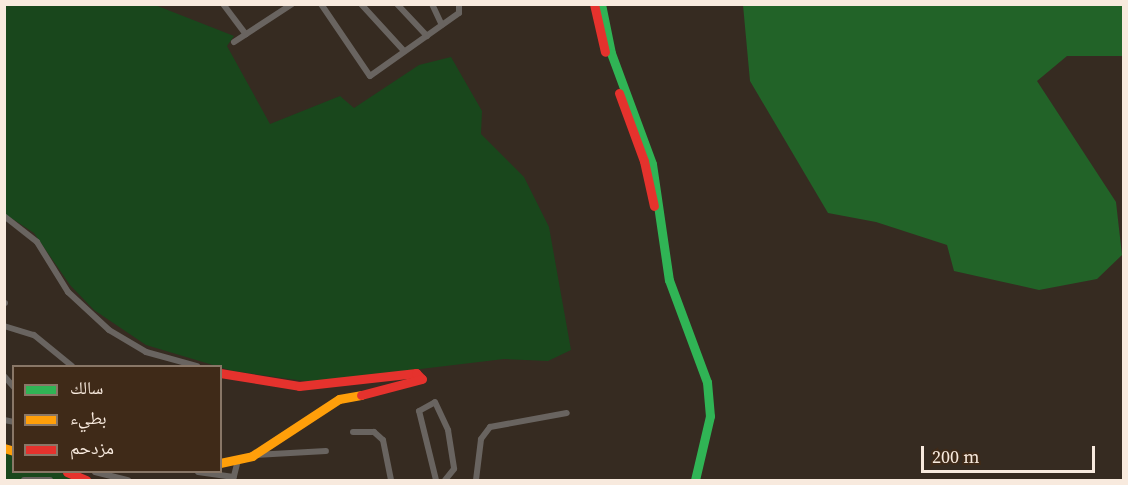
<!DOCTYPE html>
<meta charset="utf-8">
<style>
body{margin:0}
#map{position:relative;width:1128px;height:485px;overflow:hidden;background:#362b21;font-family:"Source Serif 4","Noto Naskh Arabic",serif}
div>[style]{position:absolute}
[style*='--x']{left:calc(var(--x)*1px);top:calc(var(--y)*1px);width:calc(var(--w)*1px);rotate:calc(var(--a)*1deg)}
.green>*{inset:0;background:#19471c}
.forest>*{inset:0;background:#226328}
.street>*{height:6px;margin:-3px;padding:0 3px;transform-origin:3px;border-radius:3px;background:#696460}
.fast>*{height:9px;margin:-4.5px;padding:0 4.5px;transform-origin:4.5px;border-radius:4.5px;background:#30b455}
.slow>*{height:9px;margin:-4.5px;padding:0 4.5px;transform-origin:4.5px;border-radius:4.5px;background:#ff9f0a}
.jam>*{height:9px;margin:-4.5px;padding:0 4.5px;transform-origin:4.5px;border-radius:4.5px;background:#e5322d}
span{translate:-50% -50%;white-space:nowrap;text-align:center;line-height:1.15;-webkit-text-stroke:6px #3f2a18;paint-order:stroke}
.frame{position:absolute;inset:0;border:6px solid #f8eade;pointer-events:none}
.legend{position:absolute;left:12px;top:365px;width:210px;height:108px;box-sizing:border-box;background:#3f2a18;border:2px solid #897767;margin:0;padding:8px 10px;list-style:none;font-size:18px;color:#f8eade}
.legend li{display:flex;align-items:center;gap:12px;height:30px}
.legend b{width:30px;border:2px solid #897767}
.scale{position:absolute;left:921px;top:446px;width:174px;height:27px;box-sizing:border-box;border:3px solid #f8eade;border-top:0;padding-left:8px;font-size:18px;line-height:21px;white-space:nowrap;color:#f8eade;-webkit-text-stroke:4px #3f2a18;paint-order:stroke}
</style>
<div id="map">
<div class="green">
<div style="clip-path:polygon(4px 5px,155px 5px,234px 36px,227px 46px,270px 124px,340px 96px,354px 108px,419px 65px,451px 57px,482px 111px,481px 134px,524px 177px,549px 227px,571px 350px,548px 361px,504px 359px,312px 382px,233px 371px,146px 345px,94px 310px,70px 285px,34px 233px,5px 214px)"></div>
<div style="clip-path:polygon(4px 453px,13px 456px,14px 472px,58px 472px,78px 480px,5px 480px)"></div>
</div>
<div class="forest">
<div style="clip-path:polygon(743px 5px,1123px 5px,1123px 56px,1067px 56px,1037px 81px,1116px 202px,1122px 255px,1097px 279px,1039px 290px,954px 271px,947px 245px,876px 222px,828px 213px,750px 81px)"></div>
</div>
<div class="street">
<div style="--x:223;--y:4;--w:38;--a:53"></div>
<div style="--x:321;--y:4;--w:87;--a:55.8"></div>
<div style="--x:370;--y:76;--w:109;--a:-35.3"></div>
<div style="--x:459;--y:13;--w:9;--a:-90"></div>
<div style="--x:361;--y:4;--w:64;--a:47.5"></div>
<div style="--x:397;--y:4;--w:44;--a:46.8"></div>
<div style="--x:432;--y:4;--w:23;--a:65"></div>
<div style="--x:234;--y:42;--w:69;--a:-33.2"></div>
<div style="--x:4;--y:216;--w:42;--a:38.2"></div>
<div style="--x:37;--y:242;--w:59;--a:58.2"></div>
<div style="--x:68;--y:292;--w:56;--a:42.8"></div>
<div style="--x:109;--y:330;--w:43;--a:30.7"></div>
<div style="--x:146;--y:352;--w:53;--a:15.4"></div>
<div style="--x:4;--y:303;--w:1;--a:0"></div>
<div style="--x:4;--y:326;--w:31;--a:17"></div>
<div style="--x:34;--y:335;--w:49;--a:39.2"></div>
<div style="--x:4;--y:376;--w:15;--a:48"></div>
<div style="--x:4;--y:420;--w:10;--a:11"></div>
<div style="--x:353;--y:432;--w:21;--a:0"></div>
<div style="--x:374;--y:432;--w:12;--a:42"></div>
<div style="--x:383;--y:440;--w:41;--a:78.7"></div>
<div style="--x:255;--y:455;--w:71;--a:-3.2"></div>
<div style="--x:95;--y:472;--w:34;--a:14"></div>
<div style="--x:198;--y:472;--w:36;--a:8"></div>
<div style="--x:24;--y:480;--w:26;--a:0"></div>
<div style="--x:233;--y:480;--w:21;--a:-76"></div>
<div style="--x:436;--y:480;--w:71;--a:-103.8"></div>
<div style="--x:419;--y:411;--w:18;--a:-29"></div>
<div style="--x:435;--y:402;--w:31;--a:65"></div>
<div style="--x:448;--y:430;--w:39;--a:81"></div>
<div style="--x:454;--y:469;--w:14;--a:129"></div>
<div style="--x:476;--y:480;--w:41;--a:-83"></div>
<div style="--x:481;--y:439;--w:15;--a:-53"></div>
<div style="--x:490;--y:427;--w:78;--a:-10.3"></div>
</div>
<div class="fast">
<div style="--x:601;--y:4;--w:50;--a:78.5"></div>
<div style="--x:611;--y:53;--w:118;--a:69.7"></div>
<div style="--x:652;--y:164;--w:117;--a:81.7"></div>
<div style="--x:669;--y:280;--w:109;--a:69.6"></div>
<div style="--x:707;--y:382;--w:34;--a:85"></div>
<div style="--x:710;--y:416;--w:66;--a:103.2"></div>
</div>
<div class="slow">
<div style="--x:4;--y:448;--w:10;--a:17"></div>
<div style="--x:220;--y:463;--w:33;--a:-12"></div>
<div style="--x:252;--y:456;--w:104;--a:-33.2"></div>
<div style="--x:339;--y:399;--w:22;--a:-10"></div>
</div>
<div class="jam">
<div style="--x:594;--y:4;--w:49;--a:77.1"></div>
<div style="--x:619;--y:93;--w:72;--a:69.8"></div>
<div style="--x:644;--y:161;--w:46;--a:77.5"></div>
<div style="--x:220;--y:373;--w:80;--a:9.3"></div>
<div style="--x:299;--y:386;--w:118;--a:-6.3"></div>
<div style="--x:416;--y:373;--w:8;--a:45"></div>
<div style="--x:422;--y:379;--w:63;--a:165.3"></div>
<div style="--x:67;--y:472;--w:21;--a:23"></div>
</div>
<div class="frame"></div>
<ul class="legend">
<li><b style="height:8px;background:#30b455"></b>سالك</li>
<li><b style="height:8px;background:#ff9f0a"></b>بطيء</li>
<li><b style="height:8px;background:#e5322d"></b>مزدحم</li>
</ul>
<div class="scale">200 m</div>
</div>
